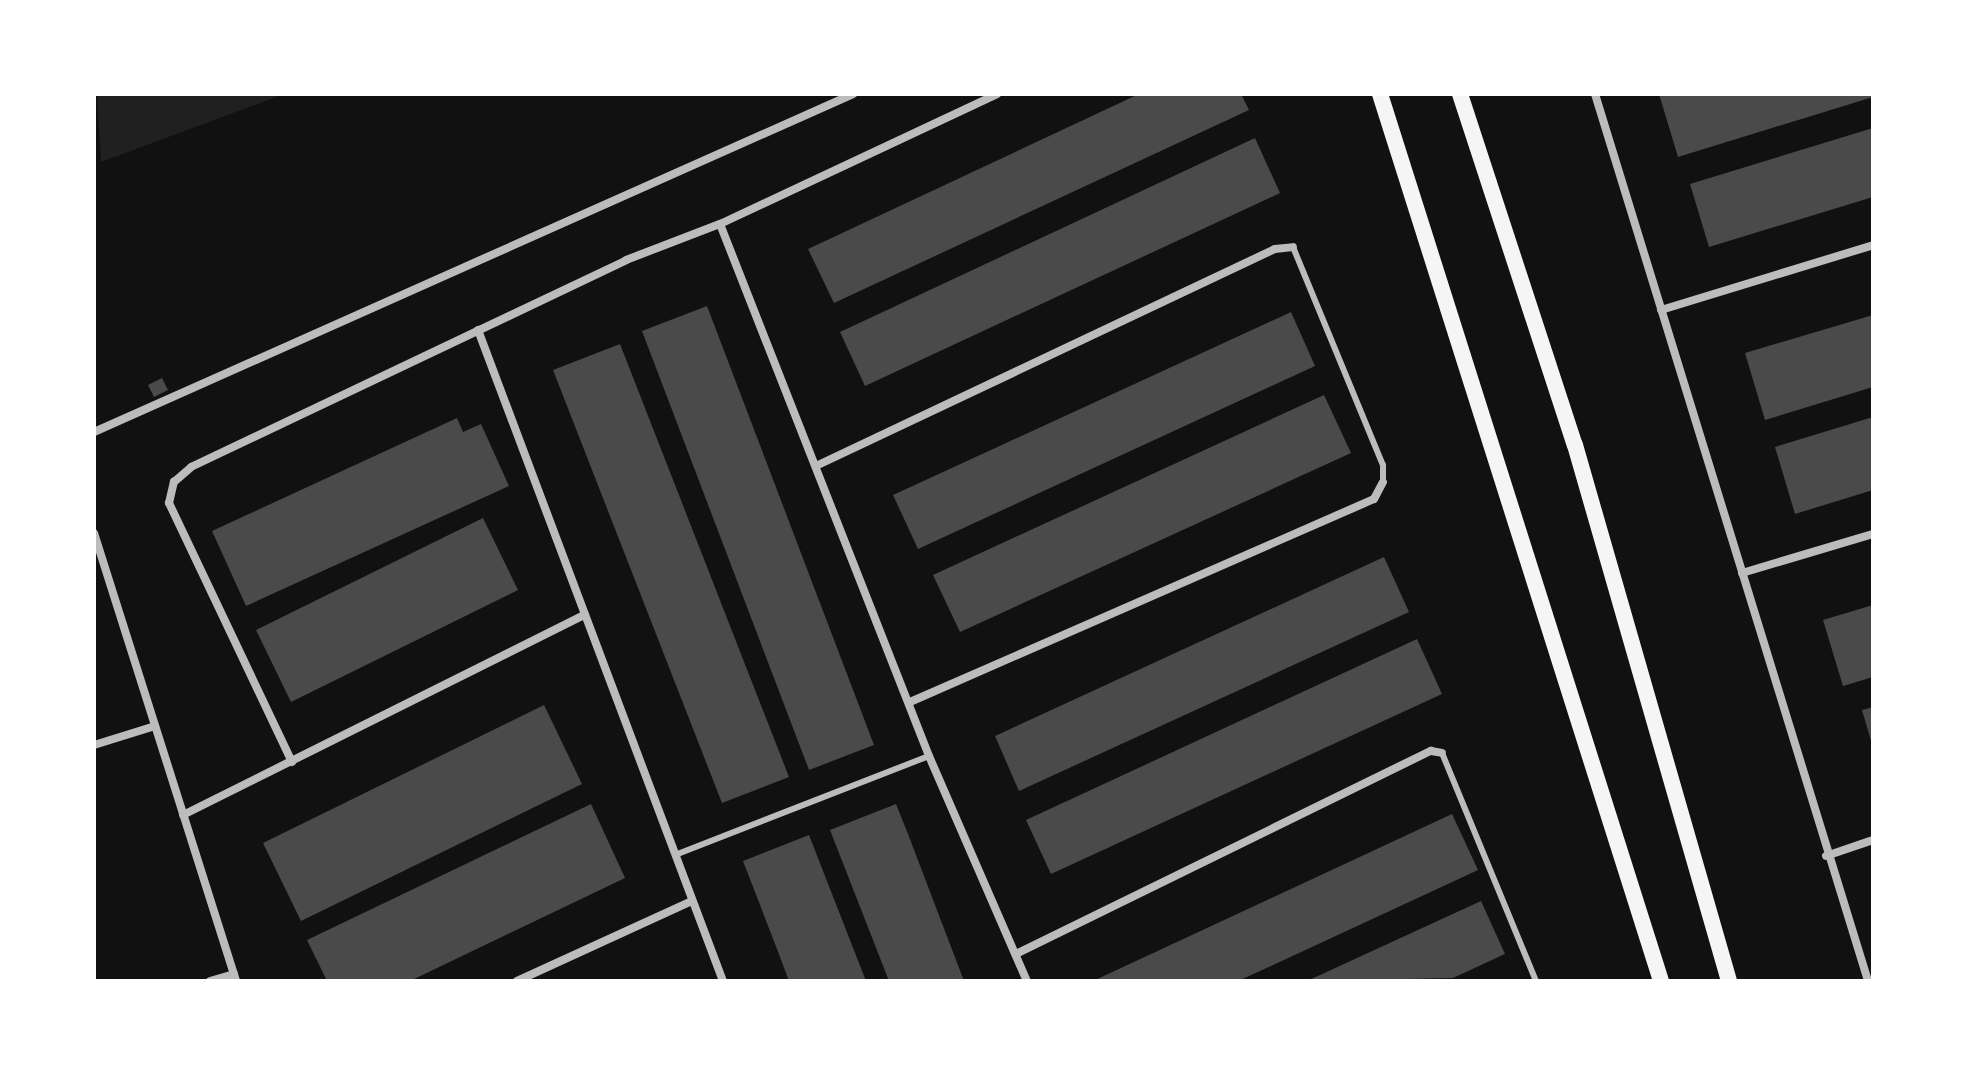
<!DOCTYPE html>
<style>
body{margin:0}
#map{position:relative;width:1967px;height:1075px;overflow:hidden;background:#111;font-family:Figtree,sans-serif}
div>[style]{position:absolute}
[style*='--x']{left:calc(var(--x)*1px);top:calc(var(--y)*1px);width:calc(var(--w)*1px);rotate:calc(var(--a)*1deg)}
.green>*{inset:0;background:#202020}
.building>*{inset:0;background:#4a4a4a}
.service>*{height:6px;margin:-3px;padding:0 3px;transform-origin:3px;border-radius:3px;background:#bcbcbc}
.minor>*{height:8px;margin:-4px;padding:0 4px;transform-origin:4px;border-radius:4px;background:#bcbcbc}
.secondary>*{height:16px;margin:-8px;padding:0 8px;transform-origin:8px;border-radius:8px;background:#f5f5f5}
span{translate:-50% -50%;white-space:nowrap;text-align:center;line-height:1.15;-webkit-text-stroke:7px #fff;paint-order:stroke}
.frame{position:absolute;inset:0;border:96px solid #fff;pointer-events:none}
</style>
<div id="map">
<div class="green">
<div style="clip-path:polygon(97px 94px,284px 94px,101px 162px)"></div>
</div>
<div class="building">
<div style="clip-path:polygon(1139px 94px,1241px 94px,1249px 110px,834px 303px,808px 249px)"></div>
<div style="clip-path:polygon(1659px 94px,1873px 94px,1873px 97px,1678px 157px)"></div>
<div style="clip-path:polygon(1873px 128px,1873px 197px,1709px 247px,1690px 184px)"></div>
<div style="clip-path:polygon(1255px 138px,1280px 193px,865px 386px,840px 332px)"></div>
<div style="clip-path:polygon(707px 306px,874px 745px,809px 770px,642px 331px)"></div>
<div style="clip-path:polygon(1291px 312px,1315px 366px,918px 549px,893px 495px)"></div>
<div style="clip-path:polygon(1873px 315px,1873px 387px,1765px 420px,1745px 353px)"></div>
<div style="clip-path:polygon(620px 344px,789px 777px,722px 803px,553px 370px)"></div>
<div style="clip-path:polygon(162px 378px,168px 390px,154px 397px,148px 385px)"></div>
<div style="clip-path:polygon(1324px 395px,1351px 453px,960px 632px,933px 575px)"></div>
<div style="clip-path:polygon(1873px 417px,1873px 490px,1795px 514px,1775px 447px)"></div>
<div style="clip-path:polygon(457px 418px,463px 432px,481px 424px,509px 486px,246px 606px,212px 531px)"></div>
<div style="clip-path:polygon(483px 518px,518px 590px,291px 702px,256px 630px)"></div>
<div style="clip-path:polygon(1384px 557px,1409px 612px,1019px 791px,995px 736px)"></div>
<div style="clip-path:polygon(1873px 605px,1873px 677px,1843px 686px,1823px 620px)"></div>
<div style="clip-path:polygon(1417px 639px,1442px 694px,1051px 874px,1026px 820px)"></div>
<div style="clip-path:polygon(544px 705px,582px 784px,301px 921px,263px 843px)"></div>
<div style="clip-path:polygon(1873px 707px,1873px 744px,1872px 744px,1862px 710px)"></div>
<div style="clip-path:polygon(591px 804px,625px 878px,410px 981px,327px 981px,307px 940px)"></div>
<div style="clip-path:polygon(896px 804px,908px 834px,964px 981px,889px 981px,830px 830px)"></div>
<div style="clip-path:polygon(1452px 814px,1478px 870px,1271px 966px,1238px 981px,1093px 981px)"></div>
<div style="clip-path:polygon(809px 835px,832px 894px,866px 981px,789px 981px,777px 949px,743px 861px)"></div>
<div style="clip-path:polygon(1481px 901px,1505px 954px,1453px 978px,1307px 981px)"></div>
</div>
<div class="service">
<div style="--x:1293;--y:247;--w:236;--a:67.6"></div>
<div style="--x:1383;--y:465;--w:17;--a:90"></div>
<div style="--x:1442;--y:753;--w:247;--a:67.6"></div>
<div style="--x:675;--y:855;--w:273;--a:-21.3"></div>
</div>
<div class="minor">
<div style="--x:1595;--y:94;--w:928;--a:72.89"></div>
<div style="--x:720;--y:224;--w:572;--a:68.55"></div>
<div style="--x:929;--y:756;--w:245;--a:66.5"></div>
<div style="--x:1661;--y:310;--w:222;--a:-17"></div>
<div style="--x:478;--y:330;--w:696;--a:69.38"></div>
<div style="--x:94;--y:432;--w:831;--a:-24"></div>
<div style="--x:818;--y:465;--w:505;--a:-25.3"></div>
<div style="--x:1275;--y:249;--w:18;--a:-6"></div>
<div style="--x:94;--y:533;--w:470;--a:72.4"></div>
<div style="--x:1742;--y:573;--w:137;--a:-16.6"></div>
<div style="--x:910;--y:702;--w:506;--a:-23.63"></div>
<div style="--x:1374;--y:499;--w:19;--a:-62"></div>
<div style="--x:94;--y:745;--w:64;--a:-17.3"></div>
<div style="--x:292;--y:762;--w:287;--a:-115.4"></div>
<div style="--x:169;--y:503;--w:22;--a:-77"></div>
<div style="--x:174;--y:482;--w:23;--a:-41"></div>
<div style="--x:191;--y:467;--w:482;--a:-25.4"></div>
<div style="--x:626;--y:260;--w:101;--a:-21"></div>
<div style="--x:720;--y:224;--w:306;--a:-25.1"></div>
<div style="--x:183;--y:815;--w:449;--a:-26.5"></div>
<div style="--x:1826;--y:856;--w:50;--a:-18.8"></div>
<div style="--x:1016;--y:954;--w:462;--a:-26.1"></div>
<div style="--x:1431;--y:751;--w:11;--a:10"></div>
<div style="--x:210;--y:981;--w:25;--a:-16"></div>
<div style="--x:517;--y:981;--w:192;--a:-24.6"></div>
</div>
<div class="secondary">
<div style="--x:1380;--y:94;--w:930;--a:72.42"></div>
<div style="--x:1460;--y:94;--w:369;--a:71.9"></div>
<div style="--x:1575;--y:445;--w:558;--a:73.97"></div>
</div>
<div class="frame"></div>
</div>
